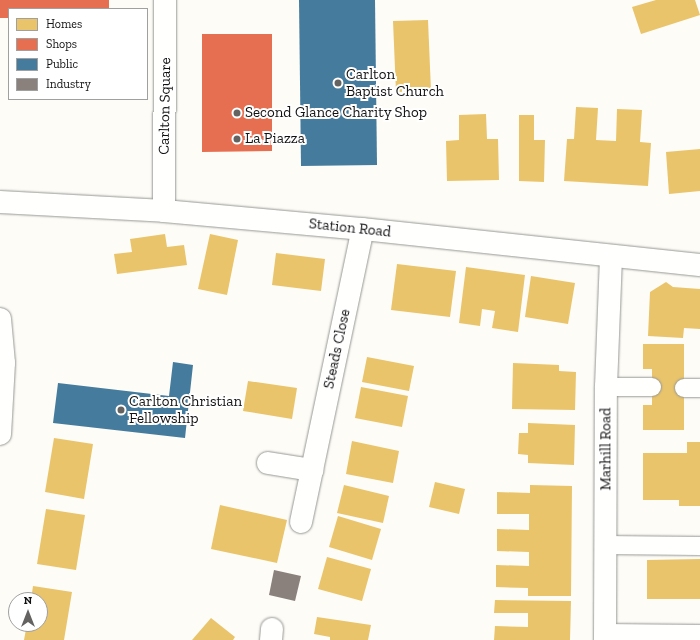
<!DOCTYPE html>
<style>
body{margin:0}
#map{position:relative;width:700px;height:640px;overflow:hidden;background:#fdfcf7;font-family:"Zilla Slab",serif}
div>[style]{position:absolute}
[style*='--x']{left:calc(var(--x)*1px);top:calc(var(--y)*1px);width:calc(var(--w)*1px);rotate:calc(var(--a)*1deg)}
.homes>*{inset:0;background:#e9c46a}
.shops>*{inset:0;background:#e76f51}
.public>*{inset:0;background:#457b9d}
.industry>*{inset:0;background:#8a817c}
.roads{filter:drop-shadow(0 0 1px #979795) drop-shadow(0 0 1px #979795)}
.service>*{height:18px;margin:-9px;padding:0 9px;transform-origin:9px;border-radius:9px;background:#fffffe}
.minor>*{height:22px;margin:-11px;padding:0 11px;transform-origin:11px;border-radius:11px;background:#fffffe}
.tertiary>*{height:22px;margin:-11px;padding:0 11px;transform-origin:11px;border-radius:11px;background:#fffffe}
.dots>*{width:11px;height:11px;translate:-50% -50%;box-sizing:border-box;border:2px solid #fff;border-radius:50%}
span{translate:-50% -50%;white-space:nowrap;text-align:center;line-height:1.15;-webkit-text-stroke:4px #fff;paint-order:stroke}
.poi-label{font-size:15px;color:#111}
.left{translate:0 -50%;text-align:left}
.street-label{font-size:15px;color:#111}
.legend{position:absolute;left:8px;top:8px;width:140px;height:92px;box-sizing:border-box;background:#fff;border:1px solid #a0a0a0;margin:0;padding:5px 7px;list-style:none;font-size:12px;color:#111}
.legend li{display:flex;align-items:center;gap:8px;height:20px}
.legend b{width:20px;border:1px solid #a0a0a0}
.north{position:absolute;left:8px;top:592px;width:40px;height:40px;box-sizing:border-box;background:#fff;border:1px solid #a0a0a0;border-radius:50%;rotate:0deg;font-size:11px;font-weight:700;line-height:16px;text-align:center;color:#111}
.north::after{content:'';display:block;margin:auto;width:14px;height:18px;background:#646362;clip-path:polygon(50% 0,100% 100%,50% 72%,0 100%)}
</style>
<div id="map">
<div class="homes">
<div style="clip-path:polygon(656px 0,695px 0,700px 15px,641px 34px,632px 7px)"></div>
<div style="clip-path:polygon(428px 20px,431px 91px,396px 92px,393px 21px)"></div>
<div style="clip-path:polygon(576px 107px,598px 108px,596px 140px,616px 141px,617px 109px,642px 110px,640px 142px,651px 143px,648px 186px,564px 181px,567px 139px,574px 139px)"></div>
<div style="clip-path:polygon(486px 114px,487px 139px,498px 139px,499px 180px,447px 181px,446px 141px,459px 140px,459px 115px)"></div>
<div style="clip-path:polygon(519px 115px,534px 115px,534px 140px,545px 140px,544px 182px,519px 181px)"></div>
<div style="clip-path:polygon(700px 149px,700px 191px,669px 194px,666px 152px)"></div>
<div style="clip-path:polygon(165px 234px,167px 247px,184px 245px,187px 265px,117px 274px,114px 254px,132px 252px,130px 239px)"></div>
<div style="clip-path:polygon(210px 234px,238px 240px,227px 295px,198px 289px)"></div>
<div style="clip-path:polygon(276px 253px,325px 259px,321px 291px,272px 285px)"></div>
<div style="clip-path:polygon(397px 264px,456px 271px,450px 317px,391px 310px)"></div>
<div style="clip-path:polygon(466px 267px,525px 275px,518px 332px,492px 328px,495px 311px,482px 309px,480px 326px,459px 323px)"></div>
<div style="clip-path:polygon(531px 276px,575px 283px,568px 324px,525px 317px)"></div>
<div style="clip-path:polygon(666px 282px,673px 287px,700px 289px,700px 329px,684px 328px,683px 338px,648px 336px,650px 292px)"></div>
<div style="clip-path:polygon(643px 344px,684px 344px,684px 430px,643px 430px,643px 405px,652px 405px,652px 369px,643px 369px)"></div>
<div style="clip-path:polygon(367px 357px,414px 366px,409px 391px,362px 382px)"></div>
<div style="clip-path:polygon(513px 363px,559px 365px,559px 371px,576px 372px,575px 410px,512px 409px)"></div>
<div style="clip-path:polygon(248px 381px,297px 388px,292px 419px,243px 411px)"></div>
<div style="clip-path:polygon(361px 387px,408px 396px,402px 427px,355px 418px)"></div>
<div style="clip-path:polygon(528px 423px,575px 425px,574px 465px,528px 463px,528px 455px,518px 454px,519px 433px,528px 433px)"></div>
<div style="clip-path:polygon(54px 438px,93px 444px,84px 499px,45px 492px)"></div>
<div style="clip-path:polygon(352px 441px,399px 451px,393px 483px,346px 474px)"></div>
<div style="clip-path:polygon(687px 442px,700px 442px,700px 506px,679px 506px,679px 500px,643px 500px,643px 453px,687px 453px)"></div>
<div style="clip-path:polygon(435px 482px,465px 489px,459px 514px,429px 507px)"></div>
<div style="clip-path:polygon(344px 485px,389px 496px,383px 523px,337px 513px)"></div>
<div style="clip-path:polygon(530px 485px,572px 486px,571px 596px,528px 596px,528px 588px,496px 587px,496px 565px,529px 566px,529px 552px,497px 551px,497px 529px,529px 530px,529px 514px,497px 514px,497px 492px,530px 493px)"></div>
<div style="clip-path:polygon(220px 505px,287px 520px,277px 563px,211px 549px)"></div>
<div style="clip-path:polygon(46px 509px,85px 515px,76px 570px,37px 564px)"></div>
<div style="clip-path:polygon(338px 516px,381px 529px,372px 560px,329px 547px)"></div>
<div style="clip-path:polygon(327px 557px,371px 569px,362px 601px,318px 589px)"></div>
<div style="clip-path:polygon(700px 559px,700px 599px,647px 599px,647px 560px)"></div>
<div style="clip-path:polygon(33px 586px,72px 592px,64px 640px,24px 640px,27px 624px,40px 624px,40px 600px,31px 600px)"></div>
<div style="clip-path:polygon(495px 600px,571px 601px,570px 640px,494px 640px,495px 626px,528px 627px,528px 613px,494px 613px)"></div>
<div style="clip-path:polygon(317px 617px,371px 625px,368px 640px,330px 640px,330px 637px,314px 634px)"></div>
<div style="clip-path:polygon(211px 618px,235px 637px,233px 640px,192px 640px)"></div>
</div>
<div class="shops">
<div style="clip-path:polygon(0 0,109px 0,109px 9px,9px 9px,9px 18px,0 18px)"></div>
<div style="clip-path:polygon(202px 34px,272px 34px,272px 151px,202px 152px)"></div>
</div>
<div class="public">
<div style="clip-path:polygon(299px 0,375px 0,377px 165px,301px 166px)"></div>
<div style="clip-path:polygon(173px 362px,193px 365px,185px 438px,53px 423px,58px 383px,169px 396px)"></div>
</div>
<div class="industry">
<div style="clip-path:polygon(274px 570px,301px 576px,295px 601px,269px 595px)"></div>
</div>
<div class="roads">
<div class="service">
<div style="--x:606;--y:387;--w:46;--a:0"></div>
<div style="--x:684;--y:388;--w:16;--a:0"></div>
<div style="--x:605;--y:545;--w:95;--a:0.6"></div>
</div>
<div class="minor">
<div style="--x:164;--y:211;--w:211;--a:-89.7"></div>
<div style="--x:0;--y:319;--w:44;--a:84.8"></div>
<div style="--x:4;--y:363;--w:71;--a:93.2"></div>
<div style="--x:268;--y:463;--w:45;--a:9"></div>
<div style="--x:301;--y:522;--w:299;--a:-78.1"></div>
<div style="--x:605;--y:635;--w:95;--a:0.6"></div>
<div style="--x:271;--y:640;--w:11;--a:-85"></div>
<div style="--x:605;--y:640;--w:253;--a:-89.8"></div>
<div style="--x:606;--y:387;--w:130;--a:-87.8"></div>
</div>
<div class="tertiary">
<div style="--x:0;--y:202;--w:164;--a:3.1"></div>
<div style="--x:164;--y:211;--w:200;--a:5.2"></div>
<div style="--x:363;--y:229;--w:339;--a:6.1"></div>
</div>
</div>
<div class="dots">
<div style="left:338px;top:83px;background:#646362"></div>
<div style="left:237px;top:113px;background:#646362"></div>
<div style="left:237px;top:139px;background:#646362"></div>
<div style="left:121px;top:410px;background:#646362"></div>
</div>
<div class="poi-label">
<span class="left" style="left:346px;top:83px">Carlton<br>Baptist Church</span>
<span class="left" style="left:245px;top:113px">Second Glance Charity Shop</span>
<span class="left" style="left:245px;top:139px">La Piazza</span>
<span class="left" style="left:129px;top:410px">Carlton Christian<br>Fellowship</span>
</div>
<div class="street-label">
<span style="left:165px;top:106px;rotate:-89deg">Carlton Square</span>
<span style="left:350px;top:228px;rotate:6deg">Station Road</span>
<span style="left:337px;top:349px;rotate:-78deg">Steads Close</span>
<span style="left:606px;top:449px;rotate:-90deg">Marhill Road</span>
</div>
<ul class="legend">
<li><b style="height:11px;background:#e9c46a"></b>Homes</li>
<li><b style="height:11px;background:#e76f51"></b>Shops</li>
<li><b style="height:11px;background:#457b9d"></b>Public</li>
<li><b style="height:11px;background:#8a817c"></b>Industry</li>
</ul>
<div class="north">N</div>
</div>
